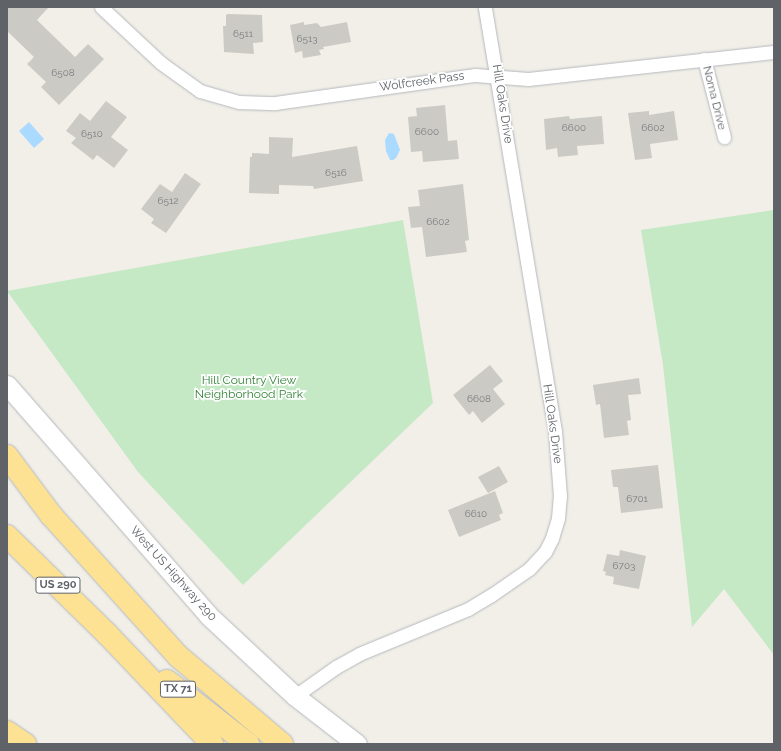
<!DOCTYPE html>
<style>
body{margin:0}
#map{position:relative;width:781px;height:751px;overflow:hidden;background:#f1efe8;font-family:Raleway,sans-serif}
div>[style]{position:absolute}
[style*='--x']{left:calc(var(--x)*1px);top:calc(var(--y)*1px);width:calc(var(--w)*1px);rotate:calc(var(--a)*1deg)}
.green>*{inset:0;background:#c5e8c5}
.water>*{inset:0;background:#aadaff}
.building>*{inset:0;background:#cccac5}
.roads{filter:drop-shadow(0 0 1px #b5b8bc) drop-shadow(0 0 1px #b5b8bc)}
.street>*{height:13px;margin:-6.5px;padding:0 6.5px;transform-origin:6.5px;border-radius:6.5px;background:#fff}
.secondary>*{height:19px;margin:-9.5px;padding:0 9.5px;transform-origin:9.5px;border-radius:9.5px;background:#fff}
.highway>*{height:22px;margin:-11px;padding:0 11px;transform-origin:11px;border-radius:11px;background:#fde293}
span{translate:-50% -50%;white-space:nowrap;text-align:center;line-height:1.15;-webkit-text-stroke:3.5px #fff;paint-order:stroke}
.number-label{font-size:10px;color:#7a7d7f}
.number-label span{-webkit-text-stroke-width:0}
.shield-label span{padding:1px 3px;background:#fff;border:1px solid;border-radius:3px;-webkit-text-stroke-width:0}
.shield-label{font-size:11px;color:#5f6368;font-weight:700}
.street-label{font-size:12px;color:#5f6368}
.park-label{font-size:12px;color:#348238}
.frame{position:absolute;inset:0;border:8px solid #5f6368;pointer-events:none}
</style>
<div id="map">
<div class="green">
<div style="clip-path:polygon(774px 210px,774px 655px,724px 589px,692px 627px,663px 365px,641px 230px)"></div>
<div style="clip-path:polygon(403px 220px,433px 403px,243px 585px,138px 472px,7px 291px)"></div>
</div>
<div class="water">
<div style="clip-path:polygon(29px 122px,44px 139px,34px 148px,19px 131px)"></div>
<div style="clip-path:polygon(389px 133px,394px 134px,400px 150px,396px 158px,393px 160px,390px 160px,386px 151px,385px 140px)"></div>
</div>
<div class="building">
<div style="clip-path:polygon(7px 7px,49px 7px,37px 20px,75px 57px,88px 44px,104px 59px,59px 105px,41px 87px,46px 82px,27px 64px,34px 57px,7px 31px)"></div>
<div style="clip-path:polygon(228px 14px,262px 15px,263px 42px,253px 43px,254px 54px,224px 52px,223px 26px,226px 26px,226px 15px)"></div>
<div style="clip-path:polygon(304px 22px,304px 25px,317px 23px,321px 27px,347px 22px,351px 42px,323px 47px,324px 49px,319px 50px,321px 55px,303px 58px,302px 51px,295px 53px,290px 25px)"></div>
<div style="clip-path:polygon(106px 101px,127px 117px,111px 137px,128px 150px,114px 168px,97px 155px,93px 160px,71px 143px,76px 138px,66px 131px,80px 113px,90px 121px)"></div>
<div style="clip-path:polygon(445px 105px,448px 141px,457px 140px,459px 159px,423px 162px,422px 151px,411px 152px,408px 117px,417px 116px,416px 108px)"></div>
<div style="clip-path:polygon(649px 111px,649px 115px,674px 111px,678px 140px,650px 144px,652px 158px,635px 160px,628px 113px)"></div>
<div style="clip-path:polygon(569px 116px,570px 119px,602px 116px,604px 144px,577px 146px,578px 155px,558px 157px,557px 148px,546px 150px,544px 119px)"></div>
<div style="clip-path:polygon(269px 137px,293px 138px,292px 157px,357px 146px,363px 181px,314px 189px,313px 186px,279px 185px,279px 194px,249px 193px,250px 157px,252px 157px,252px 153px,269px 154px)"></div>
<div style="clip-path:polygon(185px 173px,201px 184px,166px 233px,151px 223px,154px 219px,141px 209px,160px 184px,172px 192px)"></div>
<div style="clip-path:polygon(463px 184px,469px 240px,465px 241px,467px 252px,426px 257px,422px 227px,411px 228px,408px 207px,420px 206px,418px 190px)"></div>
<div style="clip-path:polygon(490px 365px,503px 381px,493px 389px,505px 404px,482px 423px,473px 411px,469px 415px,453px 395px)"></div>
<div style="clip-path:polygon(639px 378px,641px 394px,628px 395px,631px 420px,627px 421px,629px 435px,604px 438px,600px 404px,596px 405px,593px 385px)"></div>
<div style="clip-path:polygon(658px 465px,663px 508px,621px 513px,618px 487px,613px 487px,611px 470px)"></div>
<div style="clip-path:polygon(499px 466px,508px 482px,488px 493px,478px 477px)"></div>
<div style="clip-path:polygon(495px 491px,503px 513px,499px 515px,501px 520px,459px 537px,448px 510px)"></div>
<div style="clip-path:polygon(620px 550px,646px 556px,639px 589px,613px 584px,614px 577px,605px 575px,606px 572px,603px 571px,607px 554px,619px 556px)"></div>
</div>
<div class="roads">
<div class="street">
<div style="--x:101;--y:7;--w:82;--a:43"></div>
<div style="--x:161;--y:63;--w:48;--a:35.7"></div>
<div style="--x:200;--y:91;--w:41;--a:15.8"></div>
<div style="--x:239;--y:102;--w:36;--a:2"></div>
<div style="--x:275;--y:103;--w:202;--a:-8"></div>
<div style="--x:475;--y:75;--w:53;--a:4.3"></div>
<div style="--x:528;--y:79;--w:247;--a:-6.3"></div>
<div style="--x:704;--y:59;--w:81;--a:75.6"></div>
<div style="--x:295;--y:696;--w:50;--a:-35.3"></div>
<div style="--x:336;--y:667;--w:26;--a:-29"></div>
<div style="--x:359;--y:654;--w:118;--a:-22.4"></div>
<div style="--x:468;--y:609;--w:26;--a:-31"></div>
<div style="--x:490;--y:596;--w:47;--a:-34.7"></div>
<div style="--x:529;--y:569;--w:23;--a:-47"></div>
<div style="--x:545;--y:552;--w:16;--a:-63"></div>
<div style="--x:552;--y:538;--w:21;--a:-73"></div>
<div style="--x:558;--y:518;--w:22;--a:-85"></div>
<div style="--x:560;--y:496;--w:65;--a:-94.4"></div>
<div style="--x:555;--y:431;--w:430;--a:-99.4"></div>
</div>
<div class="secondary">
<div style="--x:7;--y:385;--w:305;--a:48.8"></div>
<div style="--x:208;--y:615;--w:119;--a:43"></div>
<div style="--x:295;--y:696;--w:78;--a:37.7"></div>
</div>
<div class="highway">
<div style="--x:7;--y:456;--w:74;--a:53.3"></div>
<div style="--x:51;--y:515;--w:190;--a:48"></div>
<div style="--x:178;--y:656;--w:136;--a:40.2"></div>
<div style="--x:7;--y:536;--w:141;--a:44.4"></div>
<div style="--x:108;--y:635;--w:151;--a:46.3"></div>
<div style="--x:167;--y:681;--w:103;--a:37.9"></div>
<div style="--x:7;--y:732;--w:22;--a:34"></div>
</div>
</div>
<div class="number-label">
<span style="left:243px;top:34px">6511</span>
<span style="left:307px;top:39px">6513</span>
<span style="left:63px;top:73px">6508</span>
<span style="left:574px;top:128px">6600</span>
<span style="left:653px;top:128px">6602</span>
<span style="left:427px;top:132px">6600</span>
<span style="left:92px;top:134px">6510</span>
<span style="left:336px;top:173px">6516</span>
<span style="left:168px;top:201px">6512</span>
<span style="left:438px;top:222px">6602</span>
<span style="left:479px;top:399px">6608</span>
<span style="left:637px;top:499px">6701</span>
<span style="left:476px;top:514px">6610</span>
<span style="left:624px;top:566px">6703</span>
</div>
<div class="shield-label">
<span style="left:58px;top:585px">US 290</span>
<span style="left:178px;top:689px">TX 71</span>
</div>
<div class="street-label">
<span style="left:422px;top:82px;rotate:-8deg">Wolfcreek Pass</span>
<span style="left:714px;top:98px;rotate:76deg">Noma Drive</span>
<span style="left:502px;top:104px;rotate:81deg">Hill Oaks Drive</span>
<span style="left:552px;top:424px;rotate:82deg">Hill Oaks Drive</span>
<span style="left:173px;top:574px;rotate:48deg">West US Highway 290</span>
</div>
<div class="park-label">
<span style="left:249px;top:388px">Hill Country View<br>Neighborhood Park</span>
</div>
<div class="frame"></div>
</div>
